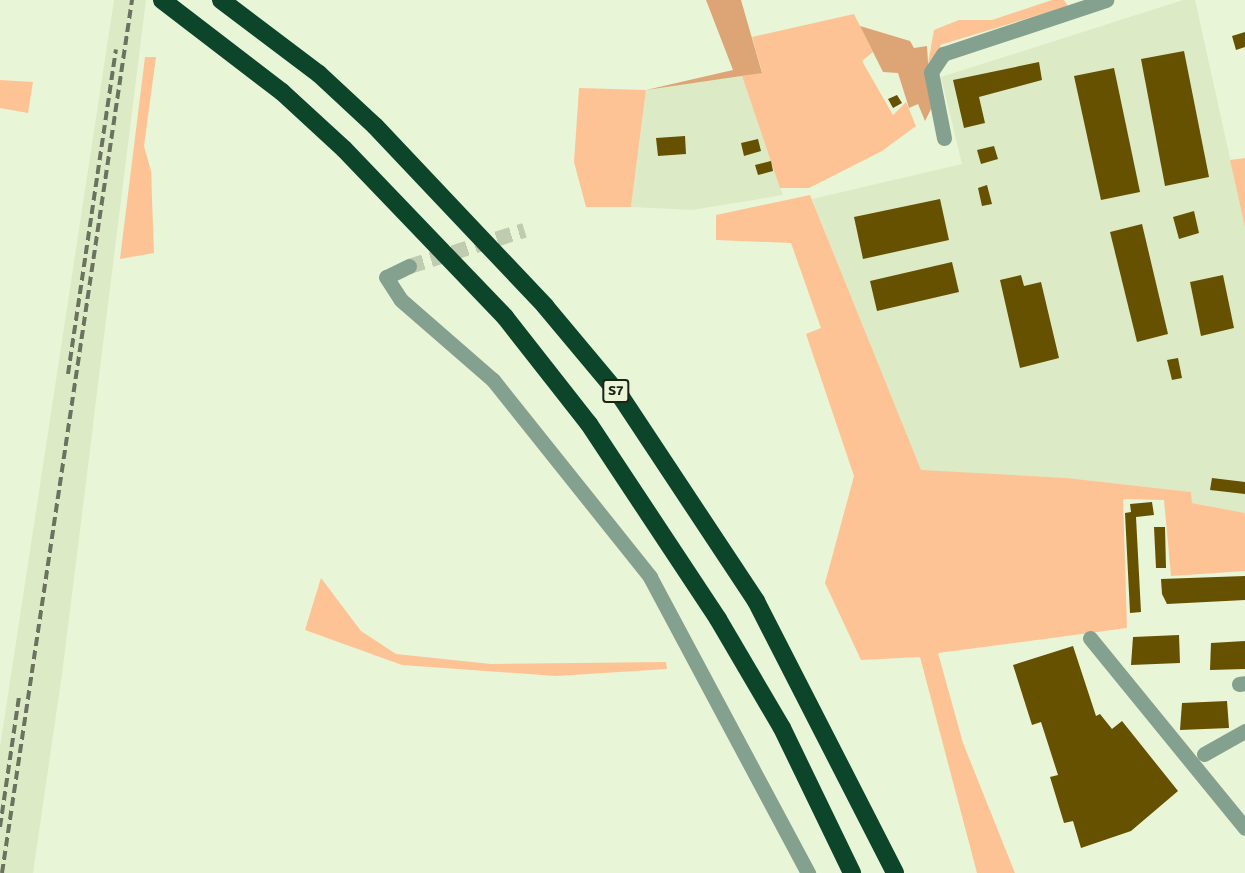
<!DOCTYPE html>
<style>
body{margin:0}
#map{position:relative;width:1245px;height:873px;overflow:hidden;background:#e9f5d7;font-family:Signika,sans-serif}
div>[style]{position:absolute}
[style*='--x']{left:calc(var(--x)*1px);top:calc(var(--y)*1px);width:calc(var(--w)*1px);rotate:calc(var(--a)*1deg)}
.built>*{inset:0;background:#dcebc6}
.green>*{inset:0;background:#fec394}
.forest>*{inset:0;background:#dda476}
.building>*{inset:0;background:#655100}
.minor-tunnel>*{height:15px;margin-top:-7.5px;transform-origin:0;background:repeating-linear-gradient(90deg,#c0cbb0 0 15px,transparent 0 23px)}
.minor>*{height:15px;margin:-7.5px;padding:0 7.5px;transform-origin:7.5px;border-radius:7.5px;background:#84a18f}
.highway>*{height:18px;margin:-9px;padding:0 9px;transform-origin:9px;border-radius:9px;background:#0d452a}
.rail>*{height:4px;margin-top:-2px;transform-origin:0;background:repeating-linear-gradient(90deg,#6b7260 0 9px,transparent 0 13.5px)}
span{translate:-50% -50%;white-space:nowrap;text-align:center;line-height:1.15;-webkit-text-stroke:6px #e9f5d7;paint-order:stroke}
.shield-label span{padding:2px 4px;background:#e9f5d7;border:2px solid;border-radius:4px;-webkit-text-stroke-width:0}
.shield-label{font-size:14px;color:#1d2116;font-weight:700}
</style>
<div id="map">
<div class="built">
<div style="clip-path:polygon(114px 0,146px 0,62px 674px,33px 873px,0 873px,0 747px)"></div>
<div style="clip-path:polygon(1183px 0,1195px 0,1245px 226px,1245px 513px,1192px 503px,1190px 492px,1067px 478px,920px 471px,812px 199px,962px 164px,941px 77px)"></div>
<div style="clip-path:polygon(742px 76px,783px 195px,692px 210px,631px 207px,646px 90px)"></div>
</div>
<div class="green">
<div style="clip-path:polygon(1052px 0,1064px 0,1068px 6px,940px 45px,941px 51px,928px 63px,934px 30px,959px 20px,992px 20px)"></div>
<div style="clip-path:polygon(854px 14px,873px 52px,862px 61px,893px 115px,906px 102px,916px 126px,882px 151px,809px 188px,780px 188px,742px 76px,762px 72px,752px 37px)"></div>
<div style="clip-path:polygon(145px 57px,156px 57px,144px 146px,151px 171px,154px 253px,120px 259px)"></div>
<div style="clip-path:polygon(0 80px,33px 82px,28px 113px,0 108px)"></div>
<div style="clip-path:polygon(579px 88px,646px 90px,631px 207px,586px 207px,574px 162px)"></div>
<div style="clip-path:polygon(1245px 158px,1245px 227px,1230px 160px)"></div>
<div style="clip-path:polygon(810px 195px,921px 470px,1067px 478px,1191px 492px,1192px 503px,1245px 513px,1245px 571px,1171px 576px,1164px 500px,1123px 499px,1127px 628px,938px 653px,963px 743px,1015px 873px,977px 873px,920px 657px,861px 660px,825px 583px,854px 476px,806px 334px,821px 328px,791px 243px,716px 240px,716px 215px)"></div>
<div style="clip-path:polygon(321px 578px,361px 631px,396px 654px,491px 664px,666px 662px,667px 669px,556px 676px,402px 665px,305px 630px)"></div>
</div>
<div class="forest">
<div style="clip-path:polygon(706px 0,741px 0,762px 73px,646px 90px,733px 70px)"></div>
<div style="clip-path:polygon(860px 26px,910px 41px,914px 48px,927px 46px,931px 109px,925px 121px,918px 104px,909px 108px,898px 73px,883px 72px)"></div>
</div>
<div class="building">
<div style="clip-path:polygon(1245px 32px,1245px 47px,1236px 50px,1232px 36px)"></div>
<div style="clip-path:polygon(1184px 51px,1209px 177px,1165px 186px,1141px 59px)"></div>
<div style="clip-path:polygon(1039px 62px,1042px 80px,979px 97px,985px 123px,964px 128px,953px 80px)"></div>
<div style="clip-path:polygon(1114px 68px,1140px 192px,1101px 200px,1074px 76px)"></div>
<div style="clip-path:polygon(897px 95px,902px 103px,893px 108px,888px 99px)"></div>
<div style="clip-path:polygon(685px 136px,686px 154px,658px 156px,656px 138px)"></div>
<div style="clip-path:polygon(758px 139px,761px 151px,744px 156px,741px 143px)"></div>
<div style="clip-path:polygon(994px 146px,998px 159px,981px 164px,977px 150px)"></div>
<div style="clip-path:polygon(771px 161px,773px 171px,758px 175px,755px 165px)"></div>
<div style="clip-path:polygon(987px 185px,992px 204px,982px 206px,978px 188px)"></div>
<div style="clip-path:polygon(940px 199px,949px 240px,863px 259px,854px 217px)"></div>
<div style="clip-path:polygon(1194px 211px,1199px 233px,1179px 239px,1173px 217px)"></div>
<div style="clip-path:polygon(1142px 224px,1168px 334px,1137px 342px,1110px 232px)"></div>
<div style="clip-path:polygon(952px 262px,959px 292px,877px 311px,870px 281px)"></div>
<div style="clip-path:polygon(1021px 275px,1024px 286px,1041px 282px,1059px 358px,1020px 368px,1000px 280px)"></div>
<div style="clip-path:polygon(1223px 275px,1234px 328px,1201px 336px,1190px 282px)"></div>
<div style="clip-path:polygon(1178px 358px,1182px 378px,1172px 380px,1167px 360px)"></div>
<div style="clip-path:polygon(1212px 478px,1245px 482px,1245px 494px,1210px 490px)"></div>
<div style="clip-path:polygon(1152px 502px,1154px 515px,1136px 517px,1141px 612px,1130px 613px,1125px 513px,1131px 512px,1130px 504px)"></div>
<div style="clip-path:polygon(1154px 527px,1165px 527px,1166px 568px,1156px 568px)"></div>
<div style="clip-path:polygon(1245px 576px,1245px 600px,1167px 604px,1162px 594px,1161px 579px)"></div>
<div style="clip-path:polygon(1179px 635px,1180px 663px,1131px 665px,1133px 637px)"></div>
<div style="clip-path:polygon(1245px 641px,1245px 669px,1210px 670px,1211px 643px)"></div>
<div style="clip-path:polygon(1073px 646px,1096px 716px,1100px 714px,1112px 729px,1122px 721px,1178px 791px,1131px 831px,1081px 848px,1073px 821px,1064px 823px,1050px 777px,1058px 775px,1041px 722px,1032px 725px,1013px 665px)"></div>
<div style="clip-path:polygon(1227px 701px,1229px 728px,1180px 730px,1182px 703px)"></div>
</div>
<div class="minor-tunnel">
<div style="--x:409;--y:266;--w:121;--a:-17.4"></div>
</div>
<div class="minor">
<div style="--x:944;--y:138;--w:67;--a:-101.1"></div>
<div style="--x:931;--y:72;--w:22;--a:-56"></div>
<div style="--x:943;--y:54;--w:172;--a:-18.3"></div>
<div style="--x:409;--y:266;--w:25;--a:154"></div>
<div style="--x:386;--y:277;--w:27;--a:57"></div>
<div style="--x:401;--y:300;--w:122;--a:41"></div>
<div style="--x:493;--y:380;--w:252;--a:51.4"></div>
<div style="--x:650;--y:577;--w:336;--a:61.9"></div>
<div style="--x:1090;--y:638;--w:245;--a:50.8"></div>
<div style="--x:1239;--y:684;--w:6;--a:-9"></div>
<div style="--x:1204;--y:754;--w:47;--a:-29.3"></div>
</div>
<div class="highway">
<div style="--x:162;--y:0;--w:151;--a:37.5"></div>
<div style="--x:282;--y:92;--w:84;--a:42.6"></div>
<div style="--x:344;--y:149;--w:233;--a:46.2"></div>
<div style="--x:505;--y:317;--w:136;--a:51.9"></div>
<div style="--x:589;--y:424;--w:234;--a:56.5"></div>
<div style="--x:718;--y:619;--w:126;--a:59.6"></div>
<div style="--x:782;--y:728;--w:161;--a:64.2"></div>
<div style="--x:221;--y:0;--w:123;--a:37.1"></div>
<div style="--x:319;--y:74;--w:76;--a:42.9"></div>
<div style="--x:375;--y:126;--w:248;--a:46.6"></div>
<div style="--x:545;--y:306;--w:119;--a:50.1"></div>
<div style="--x:621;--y:397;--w:245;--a:56.5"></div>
<div style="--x:756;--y:601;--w:305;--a:62.9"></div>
</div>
<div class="rail">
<div style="--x:68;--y:374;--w:328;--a:-81.6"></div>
<div style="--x:0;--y:827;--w:131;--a:-81.7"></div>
<div style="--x:2;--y:873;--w:883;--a:-81.53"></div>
</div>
<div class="shield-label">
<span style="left:616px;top:391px">S7</span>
</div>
</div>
